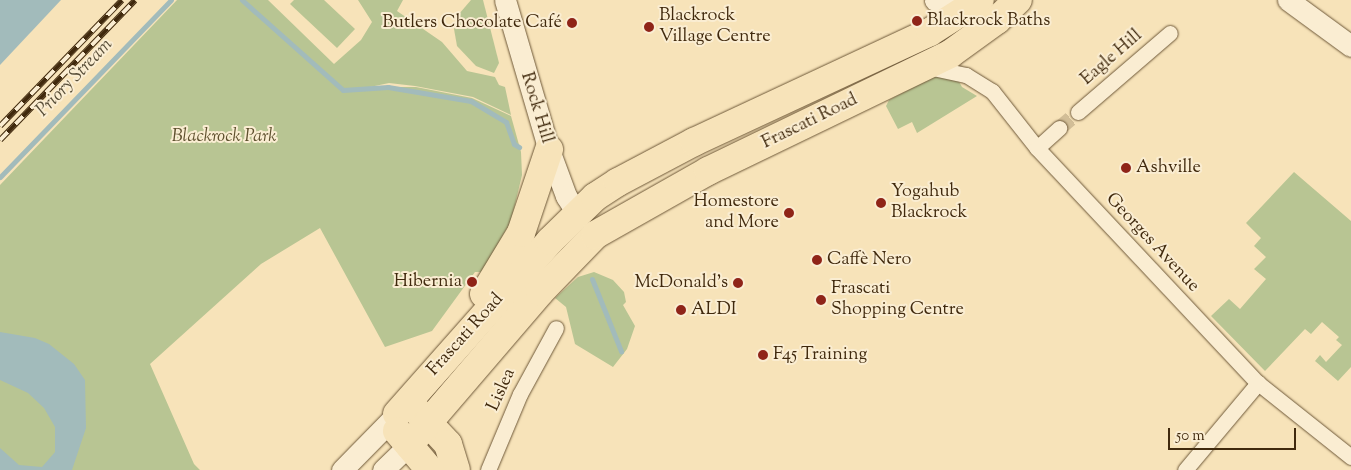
<!DOCTYPE html>
<meta charset="utf-8">
<style>
body{margin:0}
#map{position:relative;width:1351px;height:470px;overflow:hidden;background:#f7e3b9;font-family:"Sorts Mill Goudy",serif}
div>[style]{position:absolute}
[style*='--x']{left:calc(var(--x)*1px);top:calc(var(--y)*1px);width:calc(var(--w)*1px);rotate:calc(var(--a)*1deg)}
.green>*{inset:0;background:#b8c593}
.water>*{inset:0;background:#a2bbbb}
.stream>*{height:5px;margin:-2.5px;padding:0 2.5px;transform-origin:2.5px;border-radius:2.5px;background:#a2bbbb}
.street-tunnel>*{height:15px;margin-top:-7.5px;transform-origin:0;background:repeating-linear-gradient(90deg,#d2be97 0 15px,transparent 0 23px)}
.roads{filter:drop-shadow(0 0 1px #6e5838) drop-shadow(0 0 1px #6e5838)}
.street>*{height:15px;margin:-7.5px;padding:0 7.5px;transform-origin:7.5px;border-radius:7.5px;background:#faedd2}
.secondary>*{height:21px;margin:-10.5px;padding:0 10.5px;transform-origin:10.5px;border-radius:10.5px;background:#faedd2}
.highway>*{height:28px;margin:-14px;padding:0 14px;transform-origin:14px;border-radius:14px;background:#f7e3b9}
.rail>*{height:5.5px;margin-top:-2.75px;transform-origin:0;background:repeating-linear-gradient(90deg,#faedd2 0 11px,#40290d 0 22px);box-sizing:border-box;border-block:1px solid #40290d}
.dots>*{width:14px;height:14px;translate:-50% -50%;box-sizing:border-box;border:2px solid #faedd2;border-radius:50%}
span{translate:-50% -50%;white-space:nowrap;text-align:center;line-height:1.15;-webkit-text-stroke:4px #faedd2;paint-order:stroke}
.poi-label{font-size:18px;color:#40290d}
.left{translate:0 -50%;text-align:left}
.right{translate:-100% -50%;text-align:right}
.street-label{font-size:18px;color:#40290d}
.park-label{font-size:18px;color:#5e502e;font-style:italic}
.water-label{font-size:19px;color:#584e38;font-style:italic}
.scale{position:absolute;left:1168px;top:428px;width:128px;height:22px;box-sizing:border-box;border:2px solid #40290d;border-top:0;padding-left:6px;font-size:15px;line-height:18px;white-space:nowrap;color:#40290d;-webkit-text-stroke:4px #faedd2;paint-order:stroke}
</style>
<div id="map">
<div class="green">
<div style="clip-path:polygon(177px 0,268px 0,334px 64px,361px 40px,372px 22px,358px 0,403px 0,397px 11px,442px 42px,467px 71px,495px 77px,499px 85px,505px 87px,511px 115px,473px 97px,415px 86px,389px 83px,370px 87px,416px 87px,472px 98px,511px 116px,521px 152px,522px 175px,511px 221px,482px 272px,475px 272px,432px 331px,385px 347px,320px 228px,261px 264px,150px 364px,194px 464px,200px 470px,0 470px,0 185px)"></div>
<div style="clip-path:polygon(294px 0,324px 0,355px 29px,337px 48px,290px 4px)"></div>
<div style="clip-path:polygon(471px 0,483px 0,499px 63px,494px 73px,476px 66px,457px 46px,454px 29px,459px 14px)"></div>
<div style="clip-path:polygon(935px 75px,957px 78px,962px 87px,977px 96px,917px 133px,912px 122px,898px 129px,886px 106px,889px 100px)"></div>
<div style="clip-path:polygon(1294px 172px,1351px 221px,1351px 367px,1338px 381px,1315px 361px,1320px 355px,1326px 362px,1342px 345px,1336px 340px,1339px 337px,1322px 322px,1311px 334px,1305px 329px,1265px 371px,1211px 316px,1229px 299px,1240px 309px,1266px 279px,1254px 269px,1266px 257px,1254px 246px,1261px 238px,1246px 223px)"></div>
<div style="clip-path:polygon(594px 272px,613px 280px,624px 292px,626px 302px,623px 305px,635px 326px,627px 349px,613px 367px,575px 344px,566px 307px,555px 298px,578px 277px)"></div>
</div>
<div class="water">
<div style="clip-path:polygon(0 0,61px 0,0 65px)"></div>
<div style="clip-path:polygon(0 332px,35px 338px,49px 344px,74px 364px,85px 380px,86px 428px,72px 470px,0 470px,0 448px,19px 465px,42px 467px,55px 452px,55px 427px,44px 408px,28px 393px,0 380px)"></div>
</div>
<div class="stream">
<div style="--x:242;--y:0;--w:135;--a:41.7"></div>
<div style="--x:343;--y:90;--w:45;--a:-3.8"></div>
<div style="--x:388;--y:87;--w:84;--a:9.6"></div>
<div style="--x:471;--y:101;--w:41;--a:31"></div>
<div style="--x:506;--y:122;--w:23;--a:70"></div>
<div style="--x:514;--y:144;--w:6;--a:31"></div>
<div style="--x:0;--y:177;--w:246;--a:-46"></div>
<div style="--x:592;--y:279;--w:78;--a:68.1"></div>
</div>
<div class="street-tunnel">
<div style="--x:1059;--y:128;--w:25;--a:-40"></div>
</div>
<div class="roads">
<div class="street">
<div style="--x:928;--y:67;--w:39;--a:12"></div>
<div style="--x:966;--y:75;--w:31;--a:32"></div>
<div style="--x:992;--y:91;--w:73;--a:51.7"></div>
<div style="--x:1037;--y:148;--w:323;--a:46.8"></div>
<div style="--x:1258;--y:383;--w:119;--a:38.5"></div>
<div style="--x:1078;--y:112;--w:121;--a:-40.7"></div>
<div style="--x:1037;--y:148;--w:30;--a:-42"></div>
<div style="--x:488;--y:470;--w:82;--a:-67.2"></div>
<div style="--x:520;--y:394;--w:75;--a:-61.4"></div>
<div style="--x:1185;--y:470;--w:114;--a:-50"></div>
</div>
<div class="secondary">
<div style="--x:505;--y:0;--w:156;--a:73.7"></div>
<div style="--x:549;--y:150;--w:49;--a:69.7"></div>
<div style="--x:566;--y:196;--w:20;--a:57"></div>
<div style="--x:935;--y:0;--w:31;--a:17"></div>
<div style="--x:1288;--y:0;--w:78;--a:36.1"></div>
<div style="--x:342;--y:470;--w:78;--a:-45.5"></div>
<div style="--x:383;--y:470;--w:36;--a:-44"></div>
</div>
<div class="highway">
<div style="--x:484;--y:294;--w:71;--a:-58.8"></div>
<div style="--x:521;--y:233;--w:88;--a:-71.4"></div>
<div style="--x:417;--y:411;--w:45;--a:46.8"></div>
<div style="--x:448;--y:444;--w:27;--a:73"></div>
<div style="--x:397;--y:414;--w:231;--a:-48.5"></div>
<div style="--x:550;--y:241;--w:63;--a:-44.4"></div>
<div style="--x:595;--y:197;--w:27;--a:-33"></div>
<div style="--x:618;--y:182;--w:86;--a:-27.8"></div>
<div style="--x:694;--y:142;--w:260;--a:-25"></div>
<div style="--x:930;--y:32;--w:59;--a:-32.6"></div>
<div style="--x:397;--y:431;--w:51;--a:49.8"></div>
<div style="--x:409;--y:445;--w:201;--a:-49.4"></div>
<div style="--x:540;--y:292;--w:79;--a:-46"></div>
<div style="--x:595;--y:235;--w:130;--a:-29.5"></div>
<div style="--x:708;--y:171;--w:269;--a:-25.8"></div>
<div style="--x:950;--y:54;--w:58;--a:-35.9"></div>
<div style="--x:997;--y:20;--w:29;--a:-44"></div>
</div>
</div>
<div class="rail">
<div style="--x:0;--y:126;--w:175;--a:-45.9"></div>
<div style="--x:0;--y:140;--w:194;--a:-46"></div>
</div>
<div class="dots">
<div style="left:917px;top:21px;background:#8f2418"></div>
<div style="left:572px;top:23px;background:#8f2418"></div>
<div style="left:649px;top:27px;background:#8f2418"></div>
<div style="left:1126px;top:168px;background:#8f2418"></div>
<div style="left:881px;top:203px;background:#8f2418"></div>
<div style="left:789px;top:213px;background:#8f2418"></div>
<div style="left:817px;top:260px;background:#8f2418"></div>
<div style="left:472px;top:282px;background:#8f2418"></div>
<div style="left:738px;top:283px;background:#8f2418"></div>
<div style="left:821px;top:300px;background:#8f2418"></div>
<div style="left:681px;top:310px;background:#8f2418"></div>
<div style="left:763px;top:355px;background:#8f2418"></div>
</div>
<div class="poi-label">
<span class="left" style="left:659px;top:27px">Blackrock<br>Village Centre</span>
<span class="left" style="left:927px;top:21px">Blackrock Baths</span>
<span class="right" style="left:562px;top:23px">Butlers Chocolate Café</span>
<span class="left" style="left:1136px;top:168px">Ashville</span>
<span class="left" style="left:891px;top:203px">Yogahub<br>Blackrock</span>
<span class="right" style="left:779px;top:213px">Homestore<br>and More</span>
<span class="left" style="left:827px;top:260px">Caffè Nero</span>
<span class="right" style="left:462px;top:282px">Hibernia</span>
<span class="right" style="left:728px;top:283px">McDonald's</span>
<span class="left" style="left:831px;top:300px">Frascati<br>Shopping Centre</span>
<span class="left" style="left:691px;top:310px">ALDI</span>
<span class="left" style="left:773px;top:355px">F45 Training</span>
</div>
<div class="street-label">
<span style="left:1112px;top:58px;rotate:-41deg">Eagle Hill</span>
<span style="left:536px;top:108px;rotate:73deg">Rock Hill</span>
<span style="left:810px;top:122px;rotate:-26deg">Frascati Road</span>
<span style="left:1152px;top:243px;rotate:47deg">Georges Avenue</span>
<span style="left:466px;top:335px;rotate:-48deg">Frascati Road</span>
<span style="left:502px;top:390px;rotate:-66deg">Lislea</span>
</div>
<div class="park-label">
<span style="left:224px;top:137px">Blackrock Park</span>
</div>
<div class="water-label">
<span style="left:75px;top:78px;rotate:-46deg">Priory Stream</span>
</div>
<div class="scale">50 m</div>
</div>
